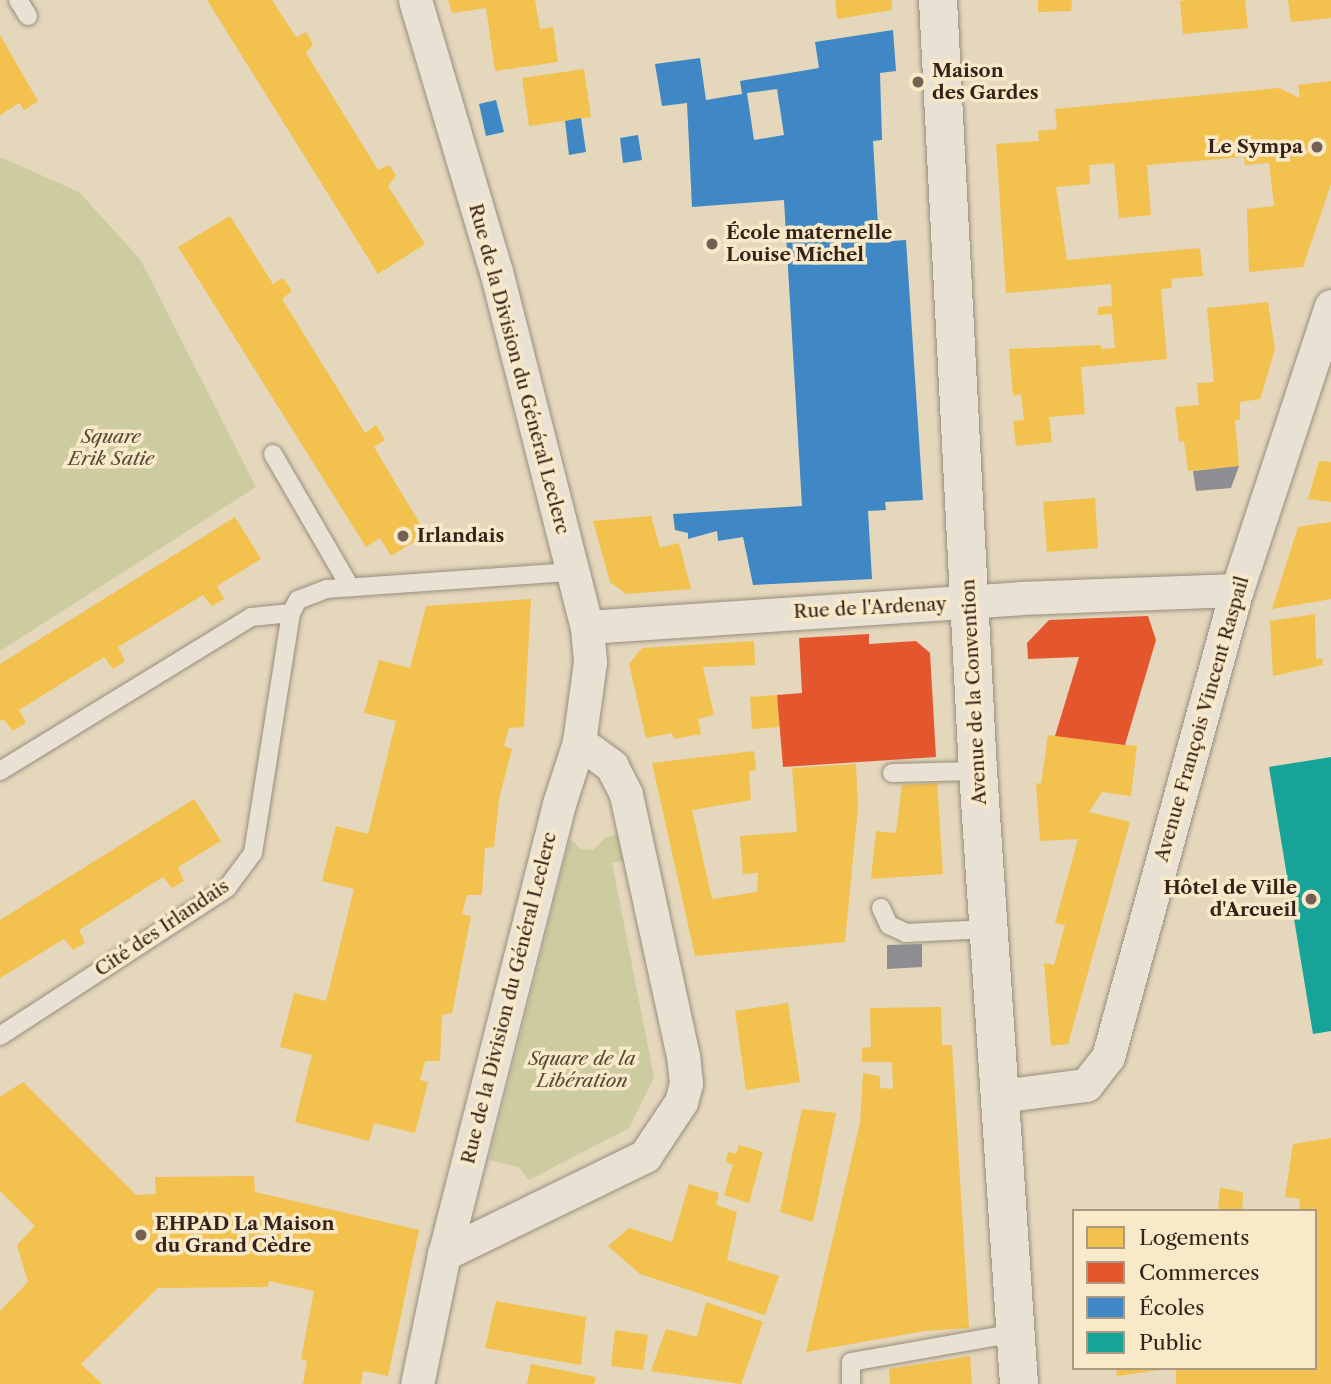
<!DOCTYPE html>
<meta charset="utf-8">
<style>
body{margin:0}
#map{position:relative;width:1331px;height:1384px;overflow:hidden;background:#e4d7bc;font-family:"Libre Caslon Text",serif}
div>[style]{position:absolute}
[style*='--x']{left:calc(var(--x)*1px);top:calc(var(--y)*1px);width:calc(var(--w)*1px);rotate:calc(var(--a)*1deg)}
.green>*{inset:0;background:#cdcba0}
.homes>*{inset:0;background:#f2c14e}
.shops>*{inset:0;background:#e4572e}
.schools>*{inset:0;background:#3f88c5}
.public>*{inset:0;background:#17a398}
.industry>*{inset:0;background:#8d8d92}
.roads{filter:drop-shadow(0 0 2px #988d7e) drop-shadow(0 0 2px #988d7e)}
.service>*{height:18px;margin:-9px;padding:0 9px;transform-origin:9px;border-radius:9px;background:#e8e1d4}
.minor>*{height:33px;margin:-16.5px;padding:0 16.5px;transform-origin:16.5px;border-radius:16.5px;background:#e8e1d4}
.secondary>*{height:38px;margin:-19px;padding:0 19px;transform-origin:19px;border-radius:19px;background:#e8e1d4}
.dots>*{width:19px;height:19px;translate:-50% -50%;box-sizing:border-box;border:4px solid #f8e9c9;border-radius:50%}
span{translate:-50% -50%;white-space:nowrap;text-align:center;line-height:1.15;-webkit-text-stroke:7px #f8e9c9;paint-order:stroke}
.poi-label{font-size:19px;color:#37211a;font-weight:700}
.left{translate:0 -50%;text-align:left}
.right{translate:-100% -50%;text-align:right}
.street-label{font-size:19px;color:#37211a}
.park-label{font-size:19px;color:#584936;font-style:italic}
.legend{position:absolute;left:1072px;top:1209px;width:245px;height:161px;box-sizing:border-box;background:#f8e9c9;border:2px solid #ab9983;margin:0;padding:9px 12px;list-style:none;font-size:21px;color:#37211a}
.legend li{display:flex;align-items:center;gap:14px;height:35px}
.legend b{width:35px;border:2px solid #ab9983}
</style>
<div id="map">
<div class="green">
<div style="clip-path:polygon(0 157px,79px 192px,140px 259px,256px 487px,0 651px)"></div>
<div style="clip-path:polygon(618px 834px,624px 860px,612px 863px,654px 1077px,629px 1128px,529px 1180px,519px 1167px,489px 1160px,570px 839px,581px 849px,593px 850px,606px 837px)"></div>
</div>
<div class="homes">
<div style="clip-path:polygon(207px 0,272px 0,296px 37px,306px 32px,313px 44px,306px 53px,378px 170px,389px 165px,396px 176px,388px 186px,425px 244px,378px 274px)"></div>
<div style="clip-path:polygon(448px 0,535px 0,540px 29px,553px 27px,558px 62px,495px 71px,486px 8px,452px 13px)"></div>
<div style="clip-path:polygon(835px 0,892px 0,892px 10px,837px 19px)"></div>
<div style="clip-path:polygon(1038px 0,1072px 0,1071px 11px,1038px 12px)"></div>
<div style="clip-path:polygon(1189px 0,1245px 0,1248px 28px,1183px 34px,1180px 1px)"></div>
<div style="clip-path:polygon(1288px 0,1331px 0,1331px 18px,1291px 22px)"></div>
<div style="clip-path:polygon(0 35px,38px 101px,24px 110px,19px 103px,0 115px)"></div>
<div style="clip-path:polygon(584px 69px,591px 117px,529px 126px,522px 78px)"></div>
<div style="clip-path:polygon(evenodd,1331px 81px,1331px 184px,1303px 267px,1249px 272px,1247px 209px,1274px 206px,1269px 163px,1245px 165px,1244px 157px,1147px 165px,1151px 215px,1119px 218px,1114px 163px,1089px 165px,1090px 184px,1056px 187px,1067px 260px,1200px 248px,1203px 276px,1171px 279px,1172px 288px,1161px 289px,1167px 359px,1081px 367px,1085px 414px,1049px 417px,1052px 442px,1016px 446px,1013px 421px,1024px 420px,1021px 394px,1013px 396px,1009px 349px,1101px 345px,1101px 349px,1115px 348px,1112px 314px,1098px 315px,1098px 307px,1112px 306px,1111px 284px,1006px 293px,996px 144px,1039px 141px,1038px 131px,1057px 129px,1055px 109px,1279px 88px,1300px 98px,1298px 85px,1331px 81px,1302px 141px,1304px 152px,1286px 156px,1285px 142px,1302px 141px)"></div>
<div style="clip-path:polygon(230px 216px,273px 284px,283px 278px,292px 291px,282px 299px,365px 433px,376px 425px,385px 440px,374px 447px,426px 534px,391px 556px,380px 538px,366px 547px,178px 247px)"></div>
<div style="clip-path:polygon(1268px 302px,1275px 350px,1260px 399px,1240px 402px,1240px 420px,1235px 420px,1239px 466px,1188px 471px,1184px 441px,1179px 442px,1175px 407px,1199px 405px,1197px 383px,1214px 382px,1207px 308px)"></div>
<div style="clip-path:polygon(1319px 461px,1331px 462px,1331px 502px,1308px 499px)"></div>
<div style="clip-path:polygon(1095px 498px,1098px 548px,1047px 552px,1043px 502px)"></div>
<div style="clip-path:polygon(651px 516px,660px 548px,679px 543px,691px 589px,626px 594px,610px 582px,593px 521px)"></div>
<div style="clip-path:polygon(235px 517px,261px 559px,217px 586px,224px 599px,212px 606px,203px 595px,118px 647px,125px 661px,113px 669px,104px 657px,19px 710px,26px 723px,13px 731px,3px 719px,0 721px,0 664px)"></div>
<div style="clip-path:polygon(1331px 522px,1331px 599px,1272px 609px,1298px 527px)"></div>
<div style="clip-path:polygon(531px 599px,524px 727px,509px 728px,504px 746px,512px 749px,499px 799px,494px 847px,485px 848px,482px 895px,467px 895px,462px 914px,471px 916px,452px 1013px,442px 1015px,440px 1061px,425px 1061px,420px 1080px,428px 1082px,415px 1133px,374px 1123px,369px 1141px,295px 1122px,312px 1055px,280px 1047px,294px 993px,326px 1001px,354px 889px,322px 881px,336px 826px,368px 834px,396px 721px,364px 713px,379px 660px,410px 668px,426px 606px)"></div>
<div style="clip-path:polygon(1315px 614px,1316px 659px,1322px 658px,1323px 665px,1273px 676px,1270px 621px)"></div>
<div style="clip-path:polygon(754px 641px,755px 665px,703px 667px,714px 715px,698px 719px,701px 734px,674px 739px,672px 733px,646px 738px,629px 664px,642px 648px)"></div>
<div style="clip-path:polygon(777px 695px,780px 727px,752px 729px,750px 697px)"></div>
<div style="clip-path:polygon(1048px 735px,1137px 746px,1131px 796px,1102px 792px,1089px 812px,1130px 822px,1068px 1044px,1051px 1046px,1044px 963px,1054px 965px,1065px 925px,1055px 923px,1078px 839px,1040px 841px,1036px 783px,1041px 784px)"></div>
<div style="clip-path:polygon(754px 751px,756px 770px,749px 771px,751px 800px,692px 810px,712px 899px,757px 892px,758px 873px,743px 874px,740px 836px,797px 832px,792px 768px,856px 764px,858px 807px,845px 942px,695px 956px,652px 763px)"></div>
<div style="clip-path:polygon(937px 783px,943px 874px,871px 879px,876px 831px,896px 833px,902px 785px)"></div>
<div style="clip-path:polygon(194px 799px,221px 841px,178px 867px,184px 881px,172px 888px,163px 877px,79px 930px,85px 943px,73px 950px,64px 939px,0 978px,0 920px)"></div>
<div style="clip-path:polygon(788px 1003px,800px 1082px,746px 1090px,735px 1011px)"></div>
<div style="clip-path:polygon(941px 1007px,942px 1045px,952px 1045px,969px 1328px,925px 1331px,806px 1352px,860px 1123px,863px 1073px,880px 1076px,880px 1088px,893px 1089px,892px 1062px,862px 1062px,862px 1048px,871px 1047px,870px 1008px)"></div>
<div style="clip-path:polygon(23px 1082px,136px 1195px,156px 1194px,155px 1177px,254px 1176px,255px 1192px,419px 1230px,388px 1376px,363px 1371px,361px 1384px,303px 1384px,307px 1361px,301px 1359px,314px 1291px,269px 1281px,268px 1287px,158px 1288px,81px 1364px,102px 1384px,0 1384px,0 1311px,28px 1282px,17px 1245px,35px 1226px,0 1191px,0 1097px)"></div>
<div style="clip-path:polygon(802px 1109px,836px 1113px,813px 1222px,780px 1212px)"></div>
<div style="clip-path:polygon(1331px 1138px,1331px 1384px,1176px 1384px,1176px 1368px,1315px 1368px,1315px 1211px,1299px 1211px,1300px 1199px,1285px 1197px,1293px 1144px)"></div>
<div style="clip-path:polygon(739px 1145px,763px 1152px,749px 1203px,724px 1195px,733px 1165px,726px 1162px,728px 1152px,736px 1154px)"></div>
<div style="clip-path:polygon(689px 1184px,719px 1193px,716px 1205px,737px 1212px,727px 1260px,779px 1276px,765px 1315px,640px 1274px,608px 1246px,629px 1228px,672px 1242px)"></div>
<div style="clip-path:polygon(1220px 1188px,1243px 1192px,1242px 1211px,1218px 1211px)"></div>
<div style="clip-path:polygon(496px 1301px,586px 1317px,581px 1365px,485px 1348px)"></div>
<div style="clip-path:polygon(706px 1302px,763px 1322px,741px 1384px,651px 1371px,666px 1329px,697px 1337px)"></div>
<div style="clip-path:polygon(615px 1330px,648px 1335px,643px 1370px,611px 1366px)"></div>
<div style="clip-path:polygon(970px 1356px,972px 1384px,890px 1384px,889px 1369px)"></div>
<div style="clip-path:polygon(531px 1364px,596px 1377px,594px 1384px,527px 1384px)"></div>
<div style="clip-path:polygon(1116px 1368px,1160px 1368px,1160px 1370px,1117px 1376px)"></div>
</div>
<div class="shops">
<div style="clip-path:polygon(1148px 616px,1156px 640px,1125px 745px,1055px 736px,1079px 657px,1028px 659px,1027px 643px,1049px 620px)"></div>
<div style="clip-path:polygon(869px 634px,869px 644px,916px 641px,930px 653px,936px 757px,783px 767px,777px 695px,802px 693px,799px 638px)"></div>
</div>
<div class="schools">
<div style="clip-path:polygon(evenodd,893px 30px,896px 71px,880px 73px,882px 140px,873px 141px,879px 242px,906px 240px,923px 500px,885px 502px,886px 510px,868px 511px,872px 579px,753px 585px,743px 537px,718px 541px,717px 531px,688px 539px,688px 533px,675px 530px,673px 514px,802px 506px,784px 200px,692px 207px,687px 103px,662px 106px,655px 64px,700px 58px,706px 100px,742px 94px,740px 81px,819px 68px,815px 42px,893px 30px,777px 89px,784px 135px,754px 140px,747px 93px,777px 89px)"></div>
<div style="clip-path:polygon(496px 100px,504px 132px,486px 136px,479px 104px)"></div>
<div style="clip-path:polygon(581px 118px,586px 152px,569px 155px,565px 121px)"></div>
<div style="clip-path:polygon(638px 135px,642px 160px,623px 163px,620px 138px)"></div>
</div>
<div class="public">
<div style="clip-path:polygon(1331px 757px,1331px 1031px,1313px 1034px,1269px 767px)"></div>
</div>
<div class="industry">
<div style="clip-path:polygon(1239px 466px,1231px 488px,1196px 491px,1193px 471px)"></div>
<div style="clip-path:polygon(922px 944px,922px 967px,887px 969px,887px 945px)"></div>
</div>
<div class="roads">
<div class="service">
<div style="--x:18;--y:0;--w:19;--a:58"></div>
<div style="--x:273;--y:454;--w:154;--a:59.9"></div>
<div style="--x:0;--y:771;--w:294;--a:-31.5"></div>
<div style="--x:251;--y:617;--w:40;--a:-5.7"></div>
<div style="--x:892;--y:773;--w:86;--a:-1.3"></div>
<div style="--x:881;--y:908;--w:19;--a:65"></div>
<div style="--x:889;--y:925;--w:19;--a:25"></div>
<div style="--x:906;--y:933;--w:82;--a:-2.8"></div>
<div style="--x:0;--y:1036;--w:271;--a:-33.1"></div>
<div style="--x:227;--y:888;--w:44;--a:-53.4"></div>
<div style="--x:253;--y:853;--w:243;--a:-81"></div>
<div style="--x:291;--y:613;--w:15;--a:-62"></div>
<div style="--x:298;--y:600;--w:31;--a:-21"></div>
<div style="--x:327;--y:589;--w:247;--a:-4"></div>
<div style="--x:851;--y:1384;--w:22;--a:-90"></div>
<div style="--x:851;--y:1362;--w:168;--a:-10"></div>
</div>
<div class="minor">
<div style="--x:415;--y:0;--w:283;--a:73.4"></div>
<div style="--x:496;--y:271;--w:367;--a:75.7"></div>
<div style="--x:587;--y:627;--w:35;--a:85"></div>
<div style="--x:590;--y:662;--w:81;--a:97.8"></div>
<div style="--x:579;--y:742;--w:65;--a:107.9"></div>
<div style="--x:559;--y:804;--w:464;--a:104.3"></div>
<div style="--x:444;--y:1254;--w:133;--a:101.7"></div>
<div style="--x:587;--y:627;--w:434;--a:-3.8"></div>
<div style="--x:1020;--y:598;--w:217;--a:-2.1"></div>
<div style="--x:1000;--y:1096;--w:87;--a:-7.3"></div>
<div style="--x:1086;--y:1085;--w:36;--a:-52"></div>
<div style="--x:1108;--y:1057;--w:484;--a:-74.6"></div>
<div style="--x:1237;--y:590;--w:299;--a:-71.7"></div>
<div style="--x:444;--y:1254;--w:224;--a:-26"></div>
<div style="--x:645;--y:1156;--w:65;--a:-56.3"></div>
<div style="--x:681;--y:1102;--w:20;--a:-75"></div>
<div style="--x:686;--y:1083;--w:27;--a:-96"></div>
<div style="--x:683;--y:1056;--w:268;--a:-102.3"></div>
<div style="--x:626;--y:794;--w:31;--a:-117"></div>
<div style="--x:612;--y:766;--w:41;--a:-144"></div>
</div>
<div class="secondary">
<div style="--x:938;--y:0;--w:772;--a:87.03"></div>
<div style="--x:978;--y:771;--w:614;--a:86.17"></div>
</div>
</div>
<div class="dots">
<div style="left:918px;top:82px;background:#746153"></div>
<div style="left:1317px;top:147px;background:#746153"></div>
<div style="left:712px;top:244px;background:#746153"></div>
<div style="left:403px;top:536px;background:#746153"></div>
<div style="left:1311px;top:899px;background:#746153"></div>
<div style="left:141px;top:1235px;background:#746153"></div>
</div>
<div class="poi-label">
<span class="left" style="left:932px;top:82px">Maison<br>des Gardes</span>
<span class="right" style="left:1303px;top:147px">Le Sympa</span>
<span class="left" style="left:726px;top:244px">École maternelle<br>Louise Michel</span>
<span class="left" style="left:417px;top:536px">Irlandais</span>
<span class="right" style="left:1297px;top:899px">Hôtel de Ville<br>d'Arcueil</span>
<span class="left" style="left:155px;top:1235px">EHPAD La Maison<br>du Grand Cèdre</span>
</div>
<div class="street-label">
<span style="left:519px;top:369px;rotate:75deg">Rue de la Division du Général Leclerc</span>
<span style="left:870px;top:608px;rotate:-3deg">Rue de l'Ardenay</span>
<span style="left:974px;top:692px;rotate:-93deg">Avenue de la Convention</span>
<span style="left:1202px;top:719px;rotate:-74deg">Avenue François Vincent Raspail</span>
<span style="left:162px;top:928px;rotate:-34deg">Cité des Irlandais</span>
<span style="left:509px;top:998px;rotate:-76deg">Rue de la Division du Général Leclerc</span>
</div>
<div class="park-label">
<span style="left:111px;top:448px">Square<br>Erik Satie</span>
<span style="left:582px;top:1070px">Square de la<br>Libération</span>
</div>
<ul class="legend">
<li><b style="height:19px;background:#f2c14e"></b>Logements</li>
<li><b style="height:19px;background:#e4572e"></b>Commerces</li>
<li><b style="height:19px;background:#3f88c5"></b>Écoles</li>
<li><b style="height:19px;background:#17a398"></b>Public</li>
</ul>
</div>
